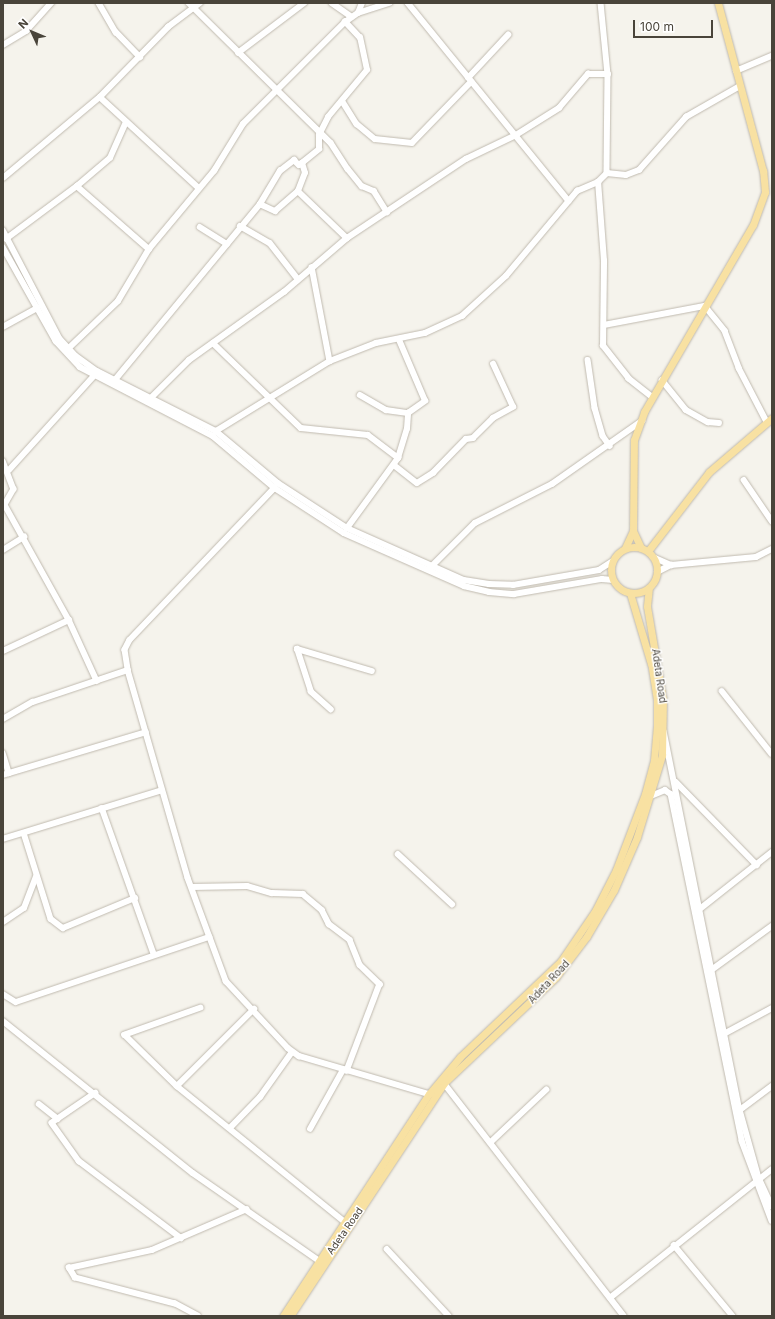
<!DOCTYPE html>
<style>
body{margin:0}
#map{position:relative;width:775px;height:1319px;overflow:hidden;background:#f5f3ec;font-family:Inter,sans-serif}
div>[style]{position:absolute}
[style*='--x']{left:calc(var(--x)*1px);top:calc(var(--y)*1px);width:calc(var(--w)*1px);rotate:calc(var(--a)*1deg)}
.roads{filter:drop-shadow(0 0 1px #c0baaf) drop-shadow(0 0 1px #c0baaf)}
.minor>*{height:5.5px;margin:-2.75px;padding:0 2.75px;transform-origin:2.75px;border-radius:2.75px;background:#fff}
.major>*{height:7px;margin:-3.5px;padding:0 3.5px;transform-origin:3.5px;border-radius:3.5px;background:#f8e1a2}
.major>.ring{margin:-3.5px;padding:0;box-sizing:content-box;background:none;border:7px solid #f8e1a2;border-radius:50%}
span{translate:-50% -50%;white-space:nowrap;text-align:center;line-height:1.15;-webkit-text-stroke:3px #fff;paint-order:stroke}
.street-label{font-size:10px;color:#49443a}
.frame{position:absolute;inset:0;border:4px solid #49443a;pointer-events:none}
.north{position:absolute;left:12px;top:12px;width:40px;height:40px;-webkit-text-stroke:3px #fff;paint-order:stroke;rotate:314deg;font-size:11px;font-weight:700;line-height:16px;text-align:center;color:#49443a}
.north::after{content:'';display:block;margin:auto;width:14px;height:18px;background:#49443a;clip-path:polygon(50% 0,100% 100%,50% 72%,0 100%)}
.scale{position:absolute;left:633px;top:20px;width:80px;height:18px;box-sizing:border-box;border:2px solid #49443a;border-top:0;padding-left:5px;font-size:12px;line-height:14px;white-space:nowrap;color:#49443a;-webkit-text-stroke:3px #fff;paint-order:stroke}
</style>
<div id="map">
<div class="roads">
<div class="minor">
<div style="--x:99;--y:3;--w:34;--a:60"></div>
<div style="--x:116;--y:32;--w:35;--a:46"></div>
<div style="--x:189;--y:3;--w:199;--a:44.6"></div>
<div style="--x:331;--y:143;--w:31;--a:57"></div>
<div style="--x:348;--y:169;--w:22;--a:51"></div>
<div style="--x:362;--y:186;--w:13;--a:23"></div>
<div style="--x:374;--y:191;--w:25;--a:58"></div>
<div style="--x:332;--y:3;--w:24;--a:35"></div>
<div style="--x:408;--y:3;--w:255;--a:50.9"></div>
<div style="--x:601;--y:3;--w:71;--a:84.4"></div>
<div style="--x:608;--y:74;--w:99;--a:90.6"></div>
<div style="--x:358;--y:13;--w:11;--a:-68"></div>
<div style="--x:3;--y:45;--w:27;--a:-31"></div>
<div style="--x:26;--y:31;--w:38;--a:-48"></div>
<div style="--x:238;--y:53;--w:83;--a:-37.1"></div>
<div style="--x:736;--y:71;--w:39;--a:-23"></div>
<div style="--x:468;--y:78;--w:59;--a:-47.1"></div>
<div style="--x:100;--y:97;--w:134;--a:42.6"></div>
<div style="--x:343;--y:102;--w:26;--a:58"></div>
<div style="--x:357;--y:124;--w:23;--a:40"></div>
<div style="--x:375;--y:139;--w:37;--a:6"></div>
<div style="--x:412;--y:143;--w:85;--a:-46"></div>
<div style="--x:3;--y:178;--w:126;--a:-39.9"></div>
<div style="--x:100;--y:97;--w:98;--a:-45.8"></div>
<div style="--x:168;--y:27;--w:40;--a:-37"></div>
<div style="--x:77;--y:186;--w:43;--a:-40.3"></div>
<div style="--x:110;--y:158;--w:39;--a:-66"></div>
<div style="--x:298;--y:191;--w:68;--a:43.8"></div>
<div style="--x:260;--y:204;--w:39;--a:-59"></div>
<div style="--x:280;--y:171;--w:18;--a:-38"></div>
<div style="--x:294;--y:160;--w:7;--a:45"></div>
<div style="--x:299;--y:165;--w:4;--a:-34"></div>
<div style="--x:240;--y:226;--w:34;--a:30"></div>
<div style="--x:270;--y:243;--w:46;--a:52.1"></div>
<div style="--x:200;--y:227;--w:32;--a:32"></div>
<div style="--x:3;--y:230;--w:123;--a:62.4"></div>
<div style="--x:60;--y:339;--w:23;--a:47"></div>
<div style="--x:76;--y:356;--w:26;--a:36"></div>
<div style="--x:97;--y:371;--w:133;--a:26.8"></div>
<div style="--x:216;--y:431;--w:81;--a:40"></div>
<div style="--x:278;--y:483;--w:82;--a:33.1"></div>
<div style="--x:347;--y:528;--w:128;--a:24"></div>
<div style="--x:464;--y:580;--w:25;--a:9"></div>
<div style="--x:489;--y:584;--w:24;--a:2"></div>
<div style="--x:513;--y:585;--w:87;--a:-9.9"></div>
<div style="--x:599;--y:570;--w:17;--a:-33"></div>
<div style="--x:6;--y:239;--w:89;--a:-36.7"></div>
<div style="--x:77;--y:186;--w:96;--a:41.2"></div>
<div style="--x:3;--y:247;--w:108;--a:60.6"></div>
<div style="--x:56;--y:341;--w:35;--a:47"></div>
<div style="--x:80;--y:367;--w:150;--a:27.4"></div>
<div style="--x:213;--y:436;--w:81;--a:40"></div>
<div style="--x:275;--y:488;--w:82;--a:33.1"></div>
<div style="--x:344;--y:533;--w:131;--a:23.8"></div>
<div style="--x:464;--y:586;--w:26;--a:13"></div>
<div style="--x:489;--y:592;--w:25;--a:5"></div>
<div style="--x:514;--y:594;--w:89;--a:-9.7"></div>
<div style="--x:602;--y:579;--w:11;--a:5"></div>
<div style="--x:312;--y:267;--w:96;--a:79.2"></div>
<div style="--x:604;--y:325;--w:103;--a:-10.7"></div>
<div style="--x:705;--y:306;--w:32;--a:51"></div>
<div style="--x:725;--y:331;--w:40;--a:69"></div>
<div style="--x:739;--y:368;--w:61;--a:62.6"></div>
<div style="--x:3;--y:327;--w:39;--a:-29"></div>
<div style="--x:213;--y:343;--w:122;--a:44"></div>
<div style="--x:301;--y:428;--w:67;--a:6"></div>
<div style="--x:368;--y:435;--w:38;--a:37"></div>
<div style="--x:68;--y:349;--w:69;--a:-43.8"></div>
<div style="--x:118;--y:301;--w:61;--a:-59.2"></div>
<div style="--x:149;--y:249;--w:102;--a:-50.2"></div>
<div style="--x:214;--y:171;--w:55;--a:-58.3"></div>
<div style="--x:243;--y:124;--w:144;--a:-45"></div>
<div style="--x:345;--y:22;--w:16;--a:-35"></div>
<div style="--x:358;--y:13;--w:33;--a:-18"></div>
<div style="--x:588;--y:360;--w:49;--a:81.7"></div>
<div style="--x:595;--y:408;--w:29;--a:74"></div>
<div style="--x:603;--y:436;--w:12;--a:55"></div>
<div style="--x:115;--y:380;--w:228;--a:-50.5"></div>
<div style="--x:260;--y:204;--w:17;--a:25"></div>
<div style="--x:275;--y:211;--w:30;--a:-41"></div>
<div style="--x:298;--y:191;--w:19;--a:-69"></div>
<div style="--x:305;--y:173;--w:10;--a:-107"></div>
<div style="--x:302;--y:163;--w:22;--a:-39"></div>
<div style="--x:319;--y:149;--w:14;--a:-90"></div>
<div style="--x:319;--y:135;--w:20;--a:-63"></div>
<div style="--x:328;--y:117;--w:61;--a:-50.3"></div>
<div style="--x:367;--y:70;--w:33;--a:-102"></div>
<div style="--x:360;--y:38;--w:22;--a:-133"></div>
<div style="--x:662;--y:380;--w:38;--a:51"></div>
<div style="--x:686;--y:410;--w:25;--a:29"></div>
<div style="--x:708;--y:422;--w:11;--a:5"></div>
<div style="--x:360;--y:395;--w:30;--a:30"></div>
<div style="--x:386;--y:410;--w:22;--a:8"></div>
<div style="--x:152;--y:397;--w:52;--a:-45"></div>
<div style="--x:189;--y:360;--w:117;--a:-35.6"></div>
<div style="--x:284;--y:292;--w:83;--a:-40.6"></div>
<div style="--x:347;--y:238;--w:143;--a:-33.6"></div>
<div style="--x:466;--y:159;--w:55;--a:-25.6"></div>
<div style="--x:516;--y:135;--w:51;--a:-32.1"></div>
<div style="--x:559;--y:108;--w:45;--a:-49.5"></div>
<div style="--x:588;--y:74;--w:20;--a:0"></div>
<div style="--x:653;--y:398;--w:31;--a:-142"></div>
<div style="--x:629;--y:379;--w:42;--a:-128.2"></div>
<div style="--x:603;--y:346;--w:85;--a:-89.3"></div>
<div style="--x:604;--y:261;--w:79;--a:-94.3"></div>
<div style="--x:598;--y:182;--w:13;--a:-45"></div>
<div style="--x:607;--y:173;--w:19;--a:6"></div>
<div style="--x:626;--y:175;--w:14;--a:-21"></div>
<div style="--x:639;--y:170;--w:71;--a:-48.4"></div>
<div style="--x:686;--y:117;--w:62;--a:-29.9"></div>
<div style="--x:216;--y:431;--w:134;--a:-31.6"></div>
<div style="--x:330;--y:361;--w:49;--a:-21.4"></div>
<div style="--x:376;--y:343;--w:50;--a:-11.5"></div>
<div style="--x:425;--y:333;--w:41;--a:-24.7"></div>
<div style="--x:462;--y:316;--w:59;--a:-42.3"></div>
<div style="--x:506;--y:276;--w:111;--a:-50.1"></div>
<div style="--x:577;--y:191;--w:23;--a:-23"></div>
<div style="--x:3;--y:461;--w:30;--a:69"></div>
<div style="--x:14;--y:489;--w:20;--a:120"></div>
<div style="--x:394;--y:465;--w:29;--a:38"></div>
<div style="--x:417;--y:483;--w:19;--a:-32"></div>
<div style="--x:433;--y:473;--w:47;--a:-45.9"></div>
<div style="--x:466;--y:439;--w:7;--a:-8"></div>
<div style="--x:473;--y:438;--w:28;--a:-45"></div>
<div style="--x:493;--y:418;--w:23;--a:-29"></div>
<div style="--x:513;--y:407;--w:47;--a:-114.9"></div>
<div style="--x:9;--y:470;--w:127;--a:-47.9"></div>
<div style="--x:744;--y:480;--w:50;--a:55.7"></div>
<div style="--x:275;--y:488;--w:210;--a:133.6"></div>
<div style="--x:130;--y:640;--w:11;--a:117"></div>
<div style="--x:125;--y:650;--w:20;--a:81"></div>
<div style="--x:128;--y:670;--w:216;--a:73.9"></div>
<div style="--x:188;--y:878;--w:110;--a:69.7"></div>
<div style="--x:226;--y:981;--w:91;--a:47.2"></div>
<div style="--x:288;--y:1048;--w:14;--a:36"></div>
<div style="--x:299;--y:1056;--w:135;--a:16.3"></div>
<div style="--x:5;--y:505;--w:132;--a:60.9"></div>
<div style="--x:69;--y:620;--w:67;--a:65.3"></div>
<div style="--x:347;--y:528;--w:87;--a:-53.9"></div>
<div style="--x:398;--y:458;--w:30;--a:-73"></div>
<div style="--x:407;--y:429;--w:16;--a:-86"></div>
<div style="--x:408;--y:413;--w:21;--a:-35"></div>
<div style="--x:425;--y:401;--w:66;--a:-113.1"></div>
<div style="--x:3;--y:550;--w:25;--a:-32"></div>
<div style="--x:653;--y:557;--w:20;--a:24"></div>
<div style="--x:431;--y:567;--w:62;--a:-45"></div>
<div style="--x:475;--y:523;--w:86;--a:-26.9"></div>
<div style="--x:552;--y:484;--w:110;--a:-35"></div>
<div style="--x:657;--y:572;--w:16;--a:-27"></div>
<div style="--x:671;--y:565;--w:85;--a:-5.4"></div>
<div style="--x:756;--y:557;--w:18;--a:-27"></div>
<div style="--x:3;--y:651;--w:73;--a:-25.2"></div>
<div style="--x:722;--y:691;--w:80;--a:51.6"></div>
<div style="--x:331;--y:710;--w:27;--a:-138"></div>
<div style="--x:311;--y:692;--w:45;--a:-108"></div>
<div style="--x:297;--y:649;--w:78;--a:16.3"></div>
<div style="--x:3;--y:719;--w:34;--a:-30"></div>
<div style="--x:33;--y:702;--w:100;--a:-18.6"></div>
<div style="--x:664;--y:731;--w:387;--a:78.7"></div>
<div style="--x:740;--y:1110;--w:71;--a:74.4"></div>
<div style="--x:759;--y:1178;--w:31;--a:65"></div>
<div style="--x:3;--y:753;--w:21;--a:73"></div>
<div style="--x:3;--y:775;--w:149;--a:-16.7"></div>
<div style="--x:676;--y:782;--w:116;--a:45.7"></div>
<div style="--x:651;--y:796;--w:15;--a:-23"></div>
<div style="--x:665;--y:790;--w:7;--a:34"></div>
<div style="--x:671;--y:794;--w:354;--a:78.4"></div>
<div style="--x:742;--y:1141;--w:85;--a:69.4"></div>
<div style="--x:102;--y:808;--w:155;--a:70.4"></div>
<div style="--x:24;--y:833;--w:90;--a:72.6"></div>
<div style="--x:51;--y:919;--w:15;--a:37"></div>
<div style="--x:63;--y:928;--w:78;--a:-22.6"></div>
<div style="--x:3;--y:839;--w:166;--a:-17.1"></div>
<div style="--x:398;--y:854;--w:74;--a:42.8"></div>
<div style="--x:192;--y:887;--w:55;--a:-1"></div>
<div style="--x:247;--y:886;--w:26;--a:16"></div>
<div style="--x:272;--y:893;--w:31;--a:2"></div>
<div style="--x:303;--y:894;--w:25;--a:40"></div>
<div style="--x:322;--y:910;--w:16;--a:63"></div>
<div style="--x:329;--y:924;--w:26;--a:37"></div>
<div style="--x:350;--y:940;--w:27;--a:68"></div>
<div style="--x:360;--y:965;--w:28;--a:44"></div>
<div style="--x:380;--y:984;--w:93;--a:110.8"></div>
<div style="--x:700;--y:909;--w:92;--a:-38.4"></div>
<div style="--x:3;--y:922;--w:25;--a:-34"></div>
<div style="--x:24;--y:908;--w:34;--a:-69"></div>
<div style="--x:710;--y:971;--w:77;--a:-36"></div>
<div style="--x:3;--y:994;--w:15;--a:32"></div>
<div style="--x:16;--y:1002;--w:204;--a:-18.6"></div>
<div style="--x:201;--y:1008;--w:81;--a:160.4"></div>
<div style="--x:125;--y:1035;--w:73;--a:44.4"></div>
<div style="--x:177;--y:1086;--w:215;--a:39"></div>
<div style="--x:3;--y:1021;--w:243;--a:38.7"></div>
<div style="--x:193;--y:1173;--w:152;--a:34.8"></div>
<div style="--x:724;--y:1034;--w:55;--a:-28.4"></div>
<div style="--x:444;--y:1083;--w:294;--a:52.3"></div>
<div style="--x:177;--y:1086;--w:109;--a:-45"></div>
<div style="--x:96;--y:1093;--w:53;--a:145.7"></div>
<div style="--x:52;--y:1123;--w:47;--a:54.6"></div>
<div style="--x:79;--y:1161;--w:128;--a:37"></div>
<div style="--x:39;--y:1104;--w:24;--a:38"></div>
<div style="--x:740;--y:1110;--w:40;--a:-37"></div>
<div style="--x:231;--y:1127;--w:42;--a:-46"></div>
<div style="--x:260;--y:1097;--w:55;--a:-54.6"></div>
<div style="--x:310;--y:1129;--w:68;--a:-60.8"></div>
<div style="--x:491;--y:1142;--w:76;--a:-43.4"></div>
<div style="--x:674;--y:1245;--w:92;--a:50.3"></div>
<div style="--x:387;--y:1249;--w:91;--a:47.2"></div>
<div style="--x:610;--y:1298;--w:207;--a:-38.5"></div>
<div style="--x:198;--y:1316;--w:26;--a:-152"></div>
<div style="--x:175;--y:1304;--w:103;--a:-165.4"></div>
<div style="--x:75;--y:1278;--w:12;--a:-121"></div>
<div style="--x:69;--y:1268;--w:85;--a:-12.2"></div>
<div style="--x:152;--y:1250;--w:103;--a:-23.3"></div>
</div>
<div class="major">
<div class="ring" style="left:611px;top:547px;width:39px;height:39px"></div>
<div style="--x:625;--y:548;--w:19;--a:-65"></div>
<div style="--x:641;--y:548;--w:19;--a:-115"></div>
<div style="--x:633;--y:531;--w:91;--a:-89.4"></div>
<div style="--x:634;--y:440;--w:30;--a:-70"></div>
<div style="--x:644;--y:412;--w:216;--a:-59.8"></div>
<div style="--x:753;--y:225;--w:35;--a:-70"></div>
<div style="--x:765;--y:192;--w:21;--a:-95"></div>
<div style="--x:763;--y:171;--w:174;--a:-105"></div>
<div style="--x:648;--y:551;--w:100;--a:-52.3"></div>
<div style="--x:709;--y:472;--w:83;--a:-40.6"></div>
<div style="--x:283;--y:1316;--w:266;--a:-56.7"></div>
<div style="--x:429;--y:1094;--w:48;--a:-50"></div>
<div style="--x:460;--y:1057;--w:139;--a:-43.5"></div>
<div style="--x:561;--y:961;--w:60;--a:-55.8"></div>
<div style="--x:595;--y:911;--w:46;--a:-62.9"></div>
<div style="--x:616;--y:870;--w:81;--a:-69.1"></div>
<div style="--x:645;--y:794;--w:35;--a:-75"></div>
<div style="--x:654;--y:760;--w:34;--a:-85"></div>
<div style="--x:657;--y:726;--w:26;--a:-90"></div>
<div style="--x:657;--y:700;--w:36;--a:-99"></div>
<div style="--x:651;--y:664;--w:74;--a:-106.5"></div>
<div style="--x:290;--y:1316;--w:279;--a:-56.5"></div>
<div style="--x:444;--y:1083;--w:154;--a:-43.4"></div>
<div style="--x:556;--y:977;--w:51;--a:-52.9"></div>
<div style="--x:587;--y:936;--w:53;--a:-59.6"></div>
<div style="--x:614;--y:890;--w:58;--a:-66.5"></div>
<div style="--x:637;--y:837;--w:86;--a:-73"></div>
<div style="--x:662;--y:755;--w:55;--a:-89"></div>
<div style="--x:663;--y:700;--w:95;--a:-99.7"></div>
<div style="--x:647;--y:606;--w:18;--a:-84"></div>
</div>
</div>
<div class="street-label">
<span style="left:659px;top:676px;rotate:82deg">Adeta Road</span>
<span style="left:549px;top:982px;rotate:-47deg">Adeta Road</span>
<span style="left:345px;top:1231px;rotate:-55deg">Adeta Road</span>
</div>
<div class="frame"></div>
<div class="north">N</div>
<div class="scale">100 m</div>
</div>
